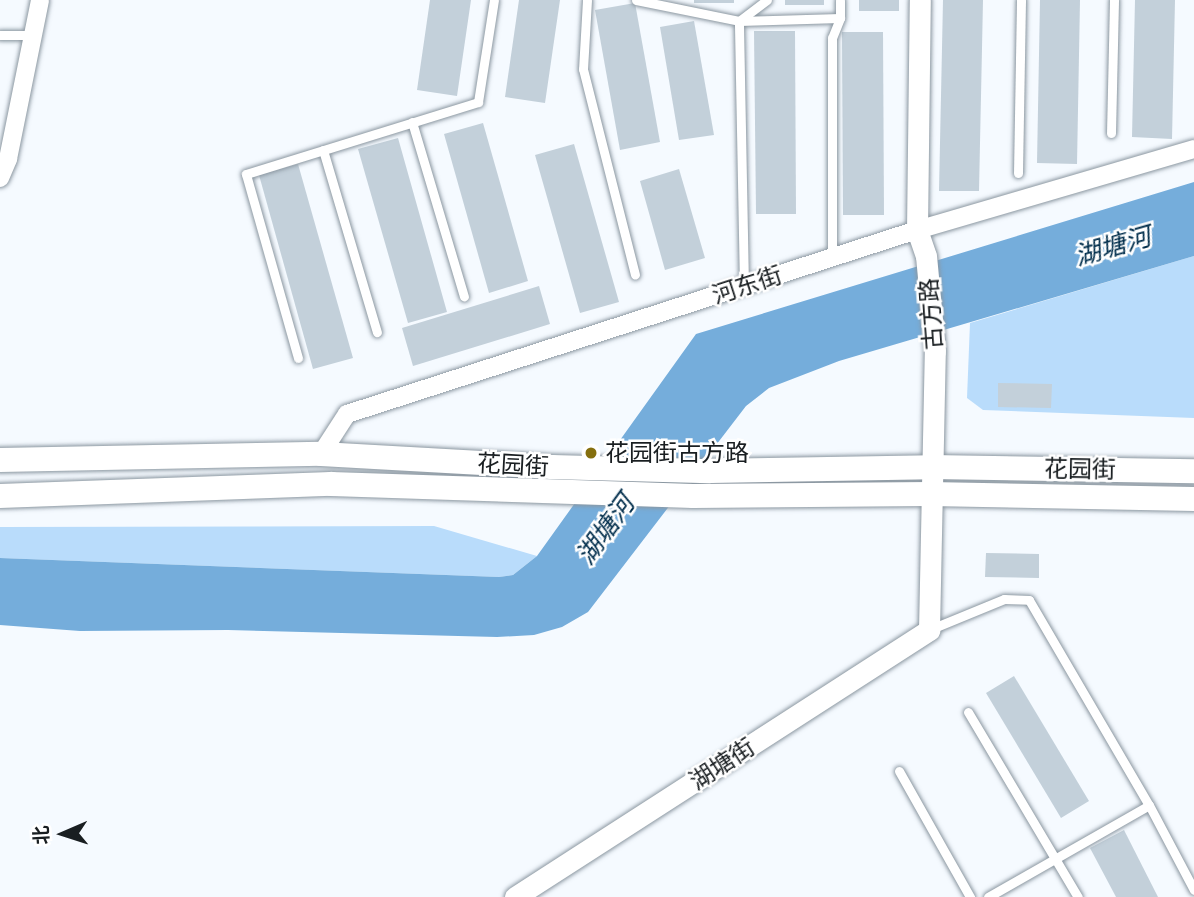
<!DOCTYPE html>
<meta charset="utf-8">
<style>
body{margin:0}
#map{position:relative;width:1194px;height:897px;overflow:hidden;background:#f5faff;font-family:Jost,"Noto Sans SC",sans-serif}
div>[style]{position:absolute}
[style*='--x']{left:calc(var(--x)*1px);top:calc(var(--y)*1px);width:calc(var(--w)*1px);rotate:calc(var(--a)*1deg)}
.green>*{inset:0;background:#b9dcfb}
.water>*{inset:0;background:#75addb}
.building>*{inset:0;background:#c3d0da}
.roads{filter:drop-shadow(0 0 2px #8b97a1) drop-shadow(0 0 2px #8b97a1)}
.service>*{height:9px;margin:-4.5px;padding:0 4.5px;transform-origin:4.5px;border-radius:4.5px;background:#fff}
.minor>*{height:18px;margin:-9px;padding:0 9px;transform-origin:9px;border-radius:9px;background:#fff}
.tertiary>*{height:21px;margin:-10.5px;padding:0 10.5px;transform-origin:10.5px;border-radius:10.5px;background:#fff}
.secondary>*{height:24px;margin:-12px;padding:0 12px;transform-origin:12px;border-radius:12px;background:#fff}
.dots>*{width:19px;height:19px;translate:-50% -50%;box-sizing:border-box;border:4px solid #fff;border-radius:50%}
span{translate:-50% -50%;white-space:nowrap;text-align:center;line-height:1.15;-webkit-text-stroke:5px #fff;paint-order:stroke}
.street-label{font-size:24px;color:#191e21}
.poi-label{font-size:24px;color:#191e21}
.left{translate:0 -50%;text-align:left}
.water-label{font-size:26px;color:#012e4c;font-style:italic}
.north{position:absolute;left:28px;top:799px;width:70px;height:70px;-webkit-text-stroke:5px #fff;paint-order:stroke;rotate:267deg;font-size:19px;font-weight:700;line-height:28px;text-align:center;color:#191e21}
.north::after{content:'';display:block;margin:auto;width:24px;height:32px;background:#191e21;clip-path:polygon(50% 0,100% 100%,50% 72%,0 100%)}
</style>
<div id="map">
<div class="green">
<div style="clip-path:polygon(1194px 256px,1194px 418px,983px 410px,967px 398px,970px 323px)"></div>
<div style="clip-path:polygon(434px 526px,537px 556px,513px 575px,499px 577px,0 558px,0 527px)"></div>
</div>
<div class="water">
<div style="clip-path:polygon(1194px 182px,1194px 256px,839px 361px,769px 388px,746px 406px,588px 612px,562px 627px,534px 635px,497px 637px,228px 630px,80px 631px,0 625px,0 558px,499px 577px,513px 575px,537px 556px,696px 334px)"></div>
</div>
<div class="building">
<div style="clip-path:polygon(430px 0,471px 0,457px 96px,417px 90px)"></div>
<div style="clip-path:polygon(519px 0,560px 0,545px 103px,505px 97px)"></div>
<div style="clip-path:polygon(694px 0,734px 0,734px 3px,694px 3px)"></div>
<div style="clip-path:polygon(785px 0,824px 0,824px 5px,785px 5px)"></div>
<div style="clip-path:polygon(859px 0,899px 0,899px 11px,859px 11px)"></div>
<div style="clip-path:polygon(943px 0,983px 0,979px 191px,939px 191px)"></div>
<div style="clip-path:polygon(1040px 0,1080px 0,1077px 164px,1037px 163px)"></div>
<div style="clip-path:polygon(1135px 0,1175px 0,1172px 139px,1132px 137px)"></div>
<div style="clip-path:polygon(635px 3px,660px 142px,620px 150px,595px 10px)"></div>
<div style="clip-path:polygon(694px 21px,714px 135px,679px 140px,660px 27px)"></div>
<div style="clip-path:polygon(754px 31px,795px 31px,796px 214px,756px 214px)"></div>
<div style="clip-path:polygon(842px 32px,883px 32px,884px 215px,843px 215px)"></div>
<div style="clip-path:polygon(483px 123px,528px 281px,489px 293px,444px 134px)"></div>
<div style="clip-path:polygon(398px 138px,447px 312px,408px 323px,358px 149px)"></div>
<div style="clip-path:polygon(574px 144px,619px 302px,580px 313px,535px 155px)"></div>
<div style="clip-path:polygon(298px 164px,353px 358px,313px 369px,259px 175px)"></div>
<div style="clip-path:polygon(679px 169px,705px 258px,665px 270px,640px 181px)"></div>
<div style="clip-path:polygon(539px 286px,550px 324px,413px 366px,402px 328px)"></div>
<div style="clip-path:polygon(998px 383px,1052px 384px,1051px 408px,998px 407px)"></div>
<div style="clip-path:polygon(986px 553px,1039px 554px,1039px 578px,985px 577px)"></div>
<div style="clip-path:polygon(1014px 676px,1089px 801px,1061px 818px,986px 693px)"></div>
<div style="clip-path:polygon(1124px 830px,1158px 897px,1116px 897px,1090px 848px)"></div>
</div>
<div class="roads">
<div class="service">
<div style="--x:587;--y:0;--w:69;--a:93.3"></div>
<div style="--x:583;--y:69;--w:212;--a:75.8"></div>
<div style="--x:636;--y:0;--w:105;--a:11.5"></div>
<div style="--x:739;--y:21;--w:101;--a:-1.7"></div>
<div style="--x:0;--y:35;--w:33;--a:0"></div>
<div style="--x:412;--y:122;--w:182;--a:73.4"></div>
<div style="--x:1111;--y:133;--w:133;--a:-88.7"></div>
<div style="--x:323;--y:150;--w:190;--a:73.5"></div>
<div style="--x:1018;--y:173;--w:173;--a:-89"></div>
<div style="--x:832;--y:257;--w:219;--a:-90"></div>
<div style="--x:832;--y:38;--w:22;--a:-68"></div>
<div style="--x:840;--y:18;--w:18;--a:-90"></div>
<div style="--x:744;--y:286;--w:265;--a:-91.1"></div>
<div style="--x:739;--y:21;--w:35;--a:-37"></div>
<div style="--x:298;--y:358;--w:191;--a:-105.8"></div>
<div style="--x:246;--y:174;--w:243;--a:-17.2"></div>
<div style="--x:478;--y:102;--w:103;--a:-81.1"></div>
<div style="--x:931;--y:629;--w:79;--a:-22.3"></div>
<div style="--x:1004;--y:599;--w:25;--a:2"></div>
<div style="--x:1029;--y:600;--w:238;--a:59.7"></div>
<div style="--x:1149;--y:805;--w:96;--a:62.1"></div>
<div style="--x:968;--y:712;--w:215;--a:59.3"></div>
<div style="--x:899;--y:771;--w:145;--a:60.6"></div>
<div style="--x:988;--y:897;--w:185;--a:-29.7"></div>
</div>
<div class="minor">
<div style="--x:0;--y:178;--w:21;--a:-67"></div>
<div style="--x:8;--y:159;--w:162;--a:-78.6"></div>
<div style="--x:321;--y:454;--w:48;--a:-57"></div>
<div style="--x:347;--y:414;--w:599;--a:-17.89"></div>
<div style="--x:917;--y:230;--w:289;--a:-16.3"></div>
</div>
<div class="tertiary">
<div style="--x:515;--y:897;--w:493;--a:-32.8"></div>
<div style="--x:929;--y:630;--w:279;--a:-88.8"></div>
<div style="--x:935;--y:351;--w:95;--a:-95.4"></div>
<div style="--x:926;--y:256;--w:28;--a:-109"></div>
<div style="--x:917;--y:230;--w:230;--a:-89.3"></div>
</div>
<div class="secondary">
<div style="--x:0;--y:460;--w:321;--a:-1.1"></div>
<div style="--x:321;--y:454;--w:231;--a:3.2"></div>
<div style="--x:552;--y:467;--w:158;--a:1.5"></div>
<div style="--x:710;--y:471;--w:221;--a:-1"></div>
<div style="--x:931;--y:467;--w:263;--a:0.9"></div>
<div style="--x:0;--y:496;--w:331;--a:-2.1"></div>
<div style="--x:331;--y:484;--w:362;--a:1.9"></div>
<div style="--x:693;--y:496;--w:237;--a:-0.5"></div>
<div style="--x:930;--y:494;--w:264;--a:1.1"></div>
</div>
</div>
<div class="dots">
<div style="left:591px;top:453px;background:#856f0e"></div>
</div>
<div class="street-label">
<span style="left:747px;top:285px;rotate:-18deg">河东街</span>
<span style="left:931px;top:314px;rotate:-94deg">古方路</span>
<span style="left:513px;top:465px;rotate:3deg">花园街</span>
<span style="left:1080px;top:469px;rotate:1deg">花园街</span>
<span style="left:722px;top:764px;rotate:-33deg">湖塘街</span>
</div>
<div class="poi-label">
<span class="left" style="left:605px;top:453px">花园街古方路</span>
</div>
<div class="water-label">
<span style="left:1113px;top:247px;rotate:-16deg">湖塘河</span>
<span style="left:606px;top:530px;rotate:-54deg">湖塘河</span>
</div>
<div class="north">北</div>
</div>
